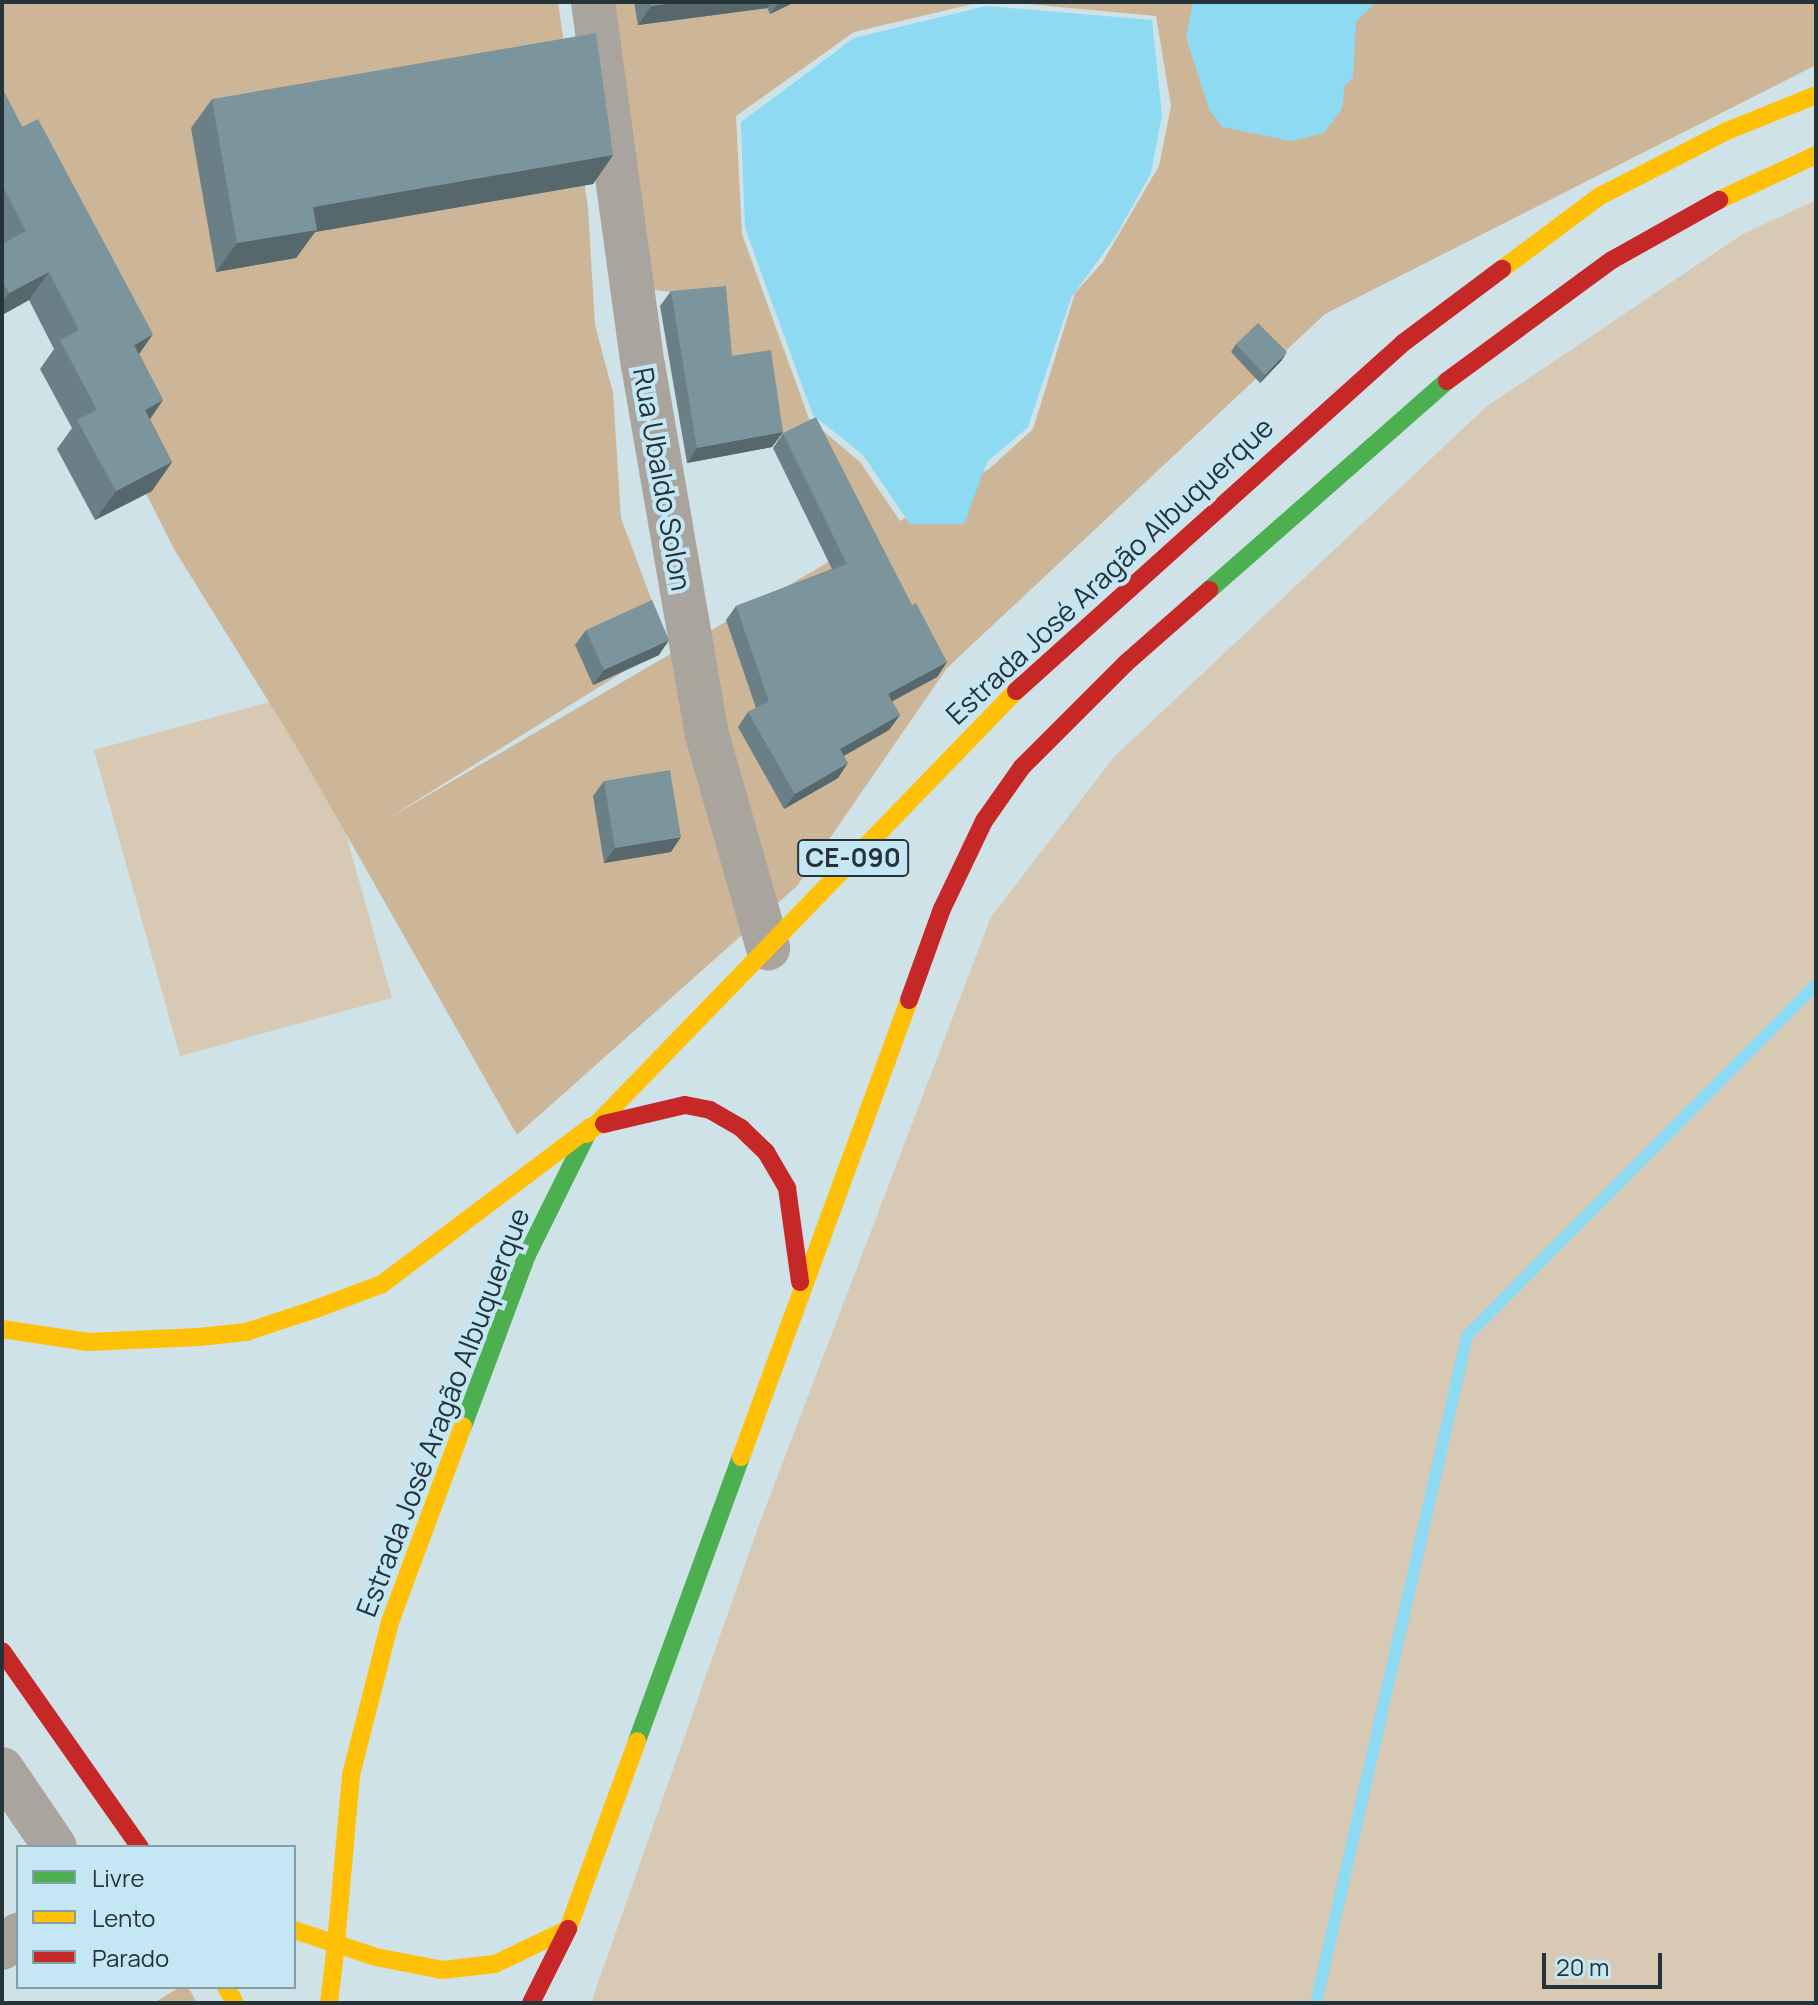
<!DOCTYPE html>
<meta charset="utf-8">
<style>
body{margin:0}
#map{position:relative;width:1818px;height:2005px;overflow:hidden;background:#cee2e8;font-family:Manrope,sans-serif}
div>[style]{position:absolute}
[style*='--x']{left:calc(var(--x)*1px);top:calc(var(--y)*1px);width:calc(var(--w)*1px);rotate:calc(var(--a)*1deg)}
.green>*{inset:0;background:#d8c9b4}
.forest>*{inset:0;background:#cdb698}
.water>*{inset:0;background:#8ddaf2}
.stream>*{height:12px;margin:-6px;padding:0 6px;transform-origin:6px;border-radius:6px;background:#8ddaf2}
.street>*{height:44px;margin:-22px;padding:0 22px;transform-origin:22px;border-radius:22px;background:#a9a49d}
.fast>*{height:18px;margin:-9px;padding:0 9px;transform-origin:9px;border-radius:9px;background:#4caf50}
.slow>*{height:18px;margin:-9px;padding:0 9px;transform-origin:9px;border-radius:9px;background:#ffc107}
.jam>*{height:18px;margin:-9px;padding:0 9px;transform-origin:9px;border-radius:9px;background:#c62828}
.wall>*{inset:0;background:#6b8086}
.shaded-wall>*{inset:0;background:#57686d}
.building>*{inset:0;background:#7c959c}
span{translate:-50% -50%;white-space:nowrap;text-align:center;line-height:1.15;-webkit-text-stroke:8px #c4e7f3;paint-order:stroke}
.shield-label span{padding:2px 6px;background:#c4e7f3;border:2px solid;border-radius:6px;-webkit-text-stroke-width:0}
.shield-label{font-size:26px;color:#263439;font-weight:700}
.street-label{font-size:28px;color:#263439}
.frame{position:absolute;inset:0;border:4px solid #263439;pointer-events:none}
.legend{position:absolute;left:16px;top:1845px;width:280px;height:144px;box-sizing:border-box;background:#c4e7f3;border:2px solid #859fa9;margin:0;padding:10px 14px;list-style:none;font-size:24px;color:#263439}
.legend li{display:flex;align-items:center;gap:16px;height:40px}
.legend b{width:40px;border:2px solid #859fa9}
.scale{position:absolute;left:1542px;top:1953px;width:120px;height:36px;box-sizing:border-box;border:4px solid #263439;border-top:0;padding-left:10px;font-size:24px;line-height:28px;white-space:nowrap;color:#263439;-webkit-text-stroke:6px #c4e7f3;paint-order:stroke}
</style>
<div id="map">
<div class="green">
<div style="clip-path:polygon(1816px 200px,1816px 2003px,591px 2003px,760px 1522px,991px 917px,1114px 757px,1486px 407px,1743px 234px)"></div>
<div style="clip-path:polygon(306px 692px,392px 998px,180px 1056px,94px 750px)"></div>
</div>
<div class="forest">
<div style="clip-path:polygon(2px 2px,558px 2px,588px 208px,595px 325px,613px 393px,621px 518px,668px 644px,387px 819px,868px 539px,802px 426px,748px 449px,720px 298px,646px 289px,602px 2px,981px 2px,854px 32px,736px 116px,742px 234px,809px 419px,860px 462px,900px 521px,989px 469px,1033px 429px,1075px 293px,1102px 263px,1159px 166px,1171px 106px,1156px 16px,1005px 2px,1816px 2px,1816px 65px,1325px 314px,947px 668px,797px 886px,517px 1135px,295px 744px,174px 549px,60px 324px,2px 231px)"></div>
<div style="clip-path:polygon(180px 1987px,188px 1987px,197px 2003px,154px 2003px)"></div>
</div>
<div class="water">
<div style="clip-path:polygon(1193px 2px,1375px 3px,1356px 22px,1353px 78px,1345px 85px,1342px 109px,1324px 133px,1291px 141px,1222px 127px,1209px 109px,1186px 37px)"></div>
<div style="clip-path:polygon(986px 6px,1152px 20px,1162px 115px,1151px 173px,1115px 237px,1071px 298px,1028px 427px,987px 462px,964px 524px,910px 524px,863px 455px,813px 415px,745px 228px,741px 122px,854px 38px)"></div>
</div>
<div class="stream">
<div style="--x:1316;--y:2003;--w:684;--a:-77.24"></div>
<div style="--x:1467;--y:1336;--w:496;--a:-45.2"></div>
</div>
<div class="street">
<div style="--x:593;--y:2;--w:366;--a:82.2"></div>
<div style="--x:643;--y:365;--w:375;--a:80.2"></div>
<div style="--x:707;--y:735;--w:222;--a:74"></div>
<div style="--x:2;--y:1769;--w:94;--a:55.8"></div>
<div style="--x:2;--y:1948;--w:21;--a:-39"></div>
</div>
<div class="fast">
<div style="--x:1209;--y:590;--w:317;--a:-41.3"></div>
<div style="--x:463;--y:1426;--w:183;--a:-69.5"></div>
<div style="--x:527;--y:1255;--w:135;--a:-63.6"></div>
<div style="--x:637;--y:1741;--w:302;--a:-69.9"></div>
</div>
<div class="slow">
<div style="--x:1719;--y:200;--w:107;--a:-24.9"></div>
<div style="--x:1502;--y:269;--w:122;--a:-36.7"></div>
<div style="--x:1600;--y:196;--w:143;--a:-27.1"></div>
<div style="--x:1727;--y:131;--w:96;--a:-22"></div>
<div style="--x:587;--y:1134;--w:617;--a:-45.92"></div>
<div style="--x:2;--y:1329;--w:87;--a:8.6"></div>
<div style="--x:88;--y:1342;--w:111;--a:-2.6"></div>
<div style="--x:199;--y:1337;--w:47;--a:-6.1"></div>
<div style="--x:246;--y:1332;--w:71;--a:-18.2"></div>
<div style="--x:313;--y:1310;--w:74;--a:-20.6"></div>
<div style="--x:382;--y:1284;--w:261;--a:-37"></div>
<div style="--x:590;--y:1127;--w:14;--a:-12"></div>
<div style="--x:741;--y:1457;--w:487;--a:-69.8"></div>
<div style="--x:294;--y:1930;--w:86;--a:18.2"></div>
<div style="--x:376;--y:1957;--w:67;--a:11.1"></div>
<div style="--x:442;--y:1970;--w:53;--a:-6.5"></div>
<div style="--x:495;--y:1964;--w:81;--a:-25.6"></div>
<div style="--x:568;--y:1929;--w:200;--a:-69.8"></div>
<div style="--x:336;--y:1944;--w:170;--a:-84.9"></div>
<div style="--x:351;--y:1775;--w:158;--a:-75.7"></div>
<div style="--x:390;--y:1622;--w:209;--a:-69.6"></div>
<div style="--x:226;--y:1987;--w:18;--a:61"></div>
<div style="--x:329;--y:2003;--w:59;--a:-83.2"></div>
</div>
<div class="jam">
<div style="--x:1447;--y:381;--w:205;--a:-36.3"></div>
<div style="--x:1612;--y:260;--w:123;--a:-29.3"></div>
<div style="--x:1016;--y:691;--w:520;--a:-41.96"></div>
<div style="--x:1403;--y:343;--w:124;--a:-36.8"></div>
<div style="--x:909;--y:1000;--w:97;--a:-70.1"></div>
<div style="--x:942;--y:909;--w:98;--a:-64.5"></div>
<div style="--x:984;--y:821;--w:66;--a:-54.9"></div>
<div style="--x:1022;--y:767;--w:147;--a:-45"></div>
<div style="--x:1126;--y:663;--w:111;--a:-41.3"></div>
<div style="--x:604;--y:1124;--w:83;--a:-13.2"></div>
<div style="--x:685;--y:1105;--w:25;--a:11"></div>
<div style="--x:710;--y:1110;--w:36;--a:30"></div>
<div style="--x:741;--y:1128;--w:35;--a:44"></div>
<div style="--x:766;--y:1152;--w:42;--a:59.7"></div>
<div style="--x:787;--y:1188;--w:95;--a:82.1"></div>
<div style="--x:2;--y:1651;--w:240;--a:54.9"></div>
<div style="--x:531;--y:2003;--w:83;--a:-63.4"></div>
</div>
<div class="wall">
<div style="clip-path:polygon(634px 2px,795px 2px,770px 14px,767px 8px,638px 25px)"></div>
<div style="clip-path:polygon(2px 88px,163px 400px,150px 419px,172px 462px,152px 491px,95px 520px,57px 449px,72px 428px,40px 369px,54px 349px,29px 300px,2px 315px)"></div>
<div style="clip-path:polygon(212px 99px,613px 155px,593px 184px,315px 232px,296px 258px,216px 272px,191px 128px)"></div>
<div style="clip-path:polygon(671px 291px,732px 356px,783px 432px,772px 447px,687px 463px,660px 306px)"></div>
<div style="clip-path:polygon(1236px 344px,1282px 360px,1260px 383px,1231px 352px)"></div>
<div style="clip-path:polygon(783px 433px,912px 605px,947px 662px,937px 677px,892px 701px,900px 715px,889px 730px,844px 755px,838px 778px,784px 809px,738px 727px,748px 712px,756px 708px,726px 620px,736px 606px,832px 569px,773px 448px)"></div>
<div style="clip-path:polygon(586px 630px,659px 655px,593px 685px,575px 645px)"></div>
<div style="clip-path:polygon(604px 781px,671px 852px,604px 863px,593px 796px)"></div>
</div>
<div class="shaded-wall">
<div style="clip-path:polygon(682px 2px,771px 2px,767px 8px,638px 25px,651px 6px)"></div>
<div style="clip-path:polygon(779px 2px,795px 2px,770px 14px)"></div>
<div style="clip-path:polygon(613px 155px,593px 184px,315px 232px,296px 258px,216px 272px,237px 243px,313px 207px)"></div>
<div style="clip-path:polygon(49px 272px,29px 300px,2px 315px,2px 303px,9px 293px)"></div>
<div style="clip-path:polygon(153px 334px,133px 363px,134px 345px)"></div>
<div style="clip-path:polygon(1287px 352px,1282px 360px,1260px 383px,1265px 375px)"></div>
<div style="clip-path:polygon(163px 400px,143px 429px,145px 410px)"></div>
<div style="clip-path:polygon(783px 432px,772px 447px,687px 463px,697px 448px)"></div>
<div style="clip-path:polygon(172px 462px,152px 491px,95px 520px,116px 491px)"></div>
<div style="clip-path:polygon(669px 640px,659px 655px,593px 685px,604px 670px)"></div>
<div style="clip-path:polygon(947px 662px,937px 677px,878px 709px,888px 694px)"></div>
<div style="clip-path:polygon(900px 715px,889px 730px,830px 764px,840px 749px)"></div>
<div style="clip-path:polygon(848px 763px,838px 778px,784px 809px,795px 794px)"></div>
<div style="clip-path:polygon(681px 837px,671px 852px,604px 863px,615px 848px)"></div>
</div>
<div class="building">
<div style="clip-path:polygon(650px 2px,682px 2px,651px 6px)"></div>
<div style="clip-path:polygon(596px 33px,613px 155px,313px 207px,317px 230px,237px 243px,212px 99px)"></div>
<div style="clip-path:polygon(2px 88px,22px 127px,38px 119px,153px 334px,134px 345px,163px 400px,145px 410px,172px 462px,116px 491px,77px 420px,97px 410px,60px 340px,79px 330px,49px 272px,9px 293px,2px 281px,2px 244px,26px 231px,2px 185px)"></div>
<div style="clip-path:polygon(726px 286px,732px 356px,771px 350px,783px 432px,697px 448px,671px 291px)"></div>
<div style="clip-path:polygon(1258px 323px,1287px 352px,1265px 375px,1236px 344px)"></div>
<div style="clip-path:polygon(816px 417px,912px 605px,916px 603px,947px 662px,888px 694px,900px 715px,840px 749px,848px 763px,795px 794px,748px 712px,769px 701px,736px 606px,847px 564px,783px 433px)"></div>
<div style="clip-path:polygon(652px 600px,669px 640px,604px 670px,586px 630px)"></div>
<div style="clip-path:polygon(670px 770px,681px 837px,615px 848px,604px 781px)"></div>
</div>
<div class="shield-label">
<span style="left:853px;top:858px">CE-090</span>
</div>
<div class="street-label">
<span style="left:663px;top:479px;rotate:80deg">Rua Ubaldo Solon</span>
<span style="left:1109px;top:570px;rotate:-43deg">Estrada José Aragão Albuquerque</span>
<span style="left:442px;top:1412px;rotate:-69deg">Estrada José Aragão Albuquerque</span>
</div>
<div class="frame"></div>
<ul class="legend">
<li><b style="height:10px;background:#4caf50"></b>Livre</li>
<li><b style="height:10px;background:#ffc107"></b>Lento</li>
<li><b style="height:10px;background:#c62828"></b>Parado</li>
</ul>
<div class="scale">20 m</div>
</div>
